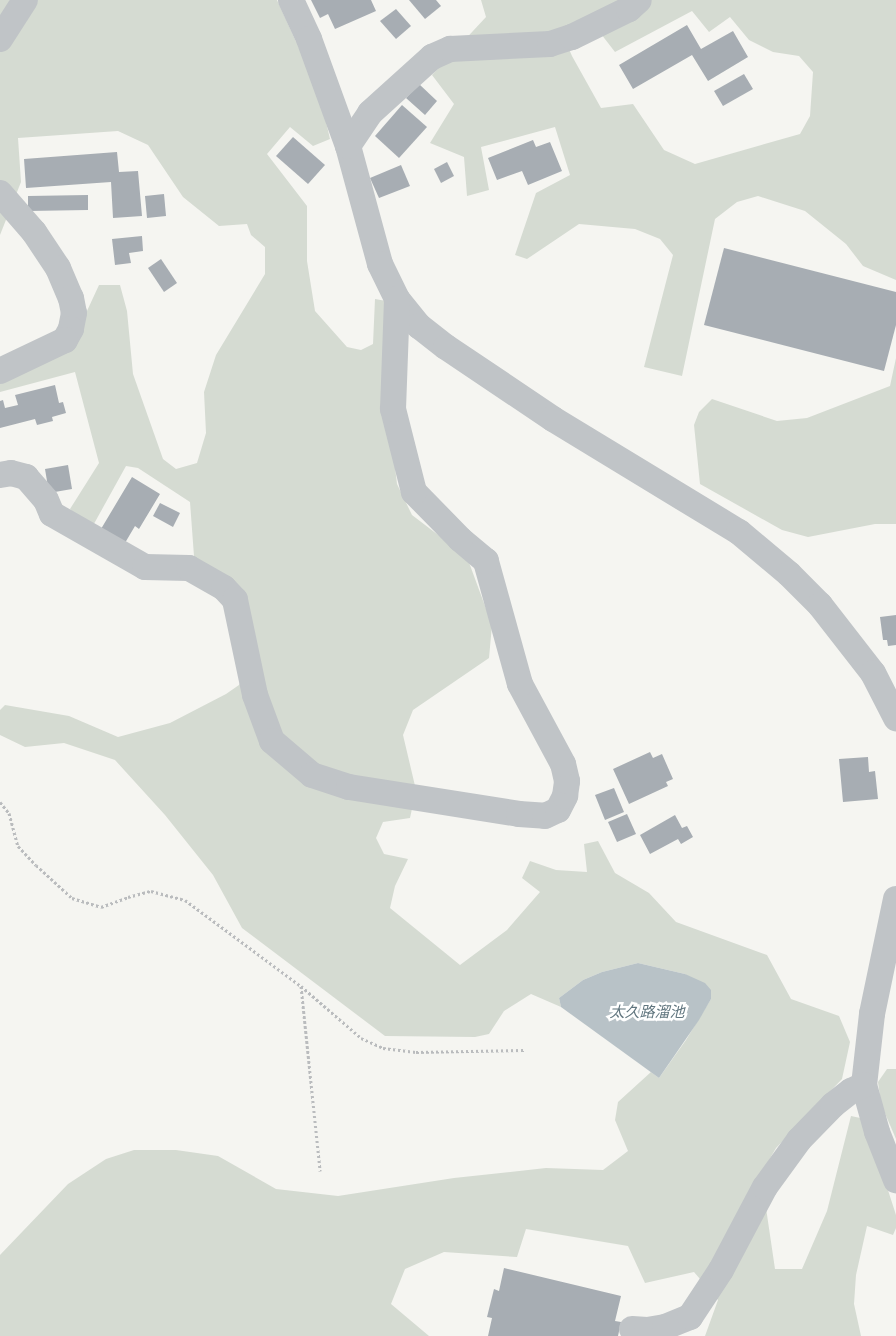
<!DOCTYPE html>
<meta charset="utf-8">
<style>
body{margin:0}
#map{position:relative;width:896px;height:1336px;overflow:hidden;background:#f5f5f1;font-family:"Fira Sans Condensed","Noto Sans JP",sans-serif}
div>[style]{position:absolute}
[style*='--x']{left:calc(var(--x)*1px);top:calc(var(--y)*1px);width:calc(var(--w)*1px);rotate:calc(var(--a)*1deg)}
.green>*{inset:0;background:#d5dbd2}
.water>*{inset:0;background:#b8c2c7}
.building>*{inset:0;background:#a7adb3}
.path>*{height:3px;margin-top:-1.5px;transform-origin:0;background:repeating-linear-gradient(90deg,#babcbe 0 2.5px,transparent 0 5px)}
.minor>*{height:26px;margin:-13px;padding:0 13px;transform-origin:13px;border-radius:13px;background:#c0c4c7}
span{translate:-50% -50%;white-space:nowrap;text-align:center;line-height:1.15;-webkit-text-stroke:5px #fff;paint-order:stroke}
.water-label{font-size:15px;color:#60757e;font-style:italic}
</style>
<div id="map">
<div class="green">
<div style="clip-path:polygon(0 0,9px 0,31px 10px,37px 0,277px 0,319px 92px,330px 139px,313px 146px,290px 127px,267px 154px,307px 206px,307px 261px,315px 311px,347px 347px,361px 350px,373px 344px,375px 299px,386px 301px,385px 382px,397px 484px,412px 515px,467px 557px,492px 625px,489px 658px,413px 710px,403px 735px,416px 790px,410px 818px,383px 822px,376px 838px,384px 854px,408px 859px,395px 886px,390px 908px,460px 965px,507px 930px,540px 892px,522px 878px,530px 861px,556px 870px,587px 872px,584px 844px,598px 841px,615px 873px,649px 893px,676px 922px,767px 955px,791px 999px,839px 1016px,850px 1042px,842px 1079px,776px 1148px,761px 1174px,775px 1269px,802px 1269px,827px 1211px,851px 1116px,865px 1119px,896px 1215px,896px 1228px,893px 1235px,867px 1226px,856px 1275px,854px 1304px,861px 1336px,705px 1336px,718px 1300px,694px 1272px,645px 1283px,628px 1246px,526px 1229px,517px 1257px,444px 1252px,405px 1269px,391px 1304px,429px 1336px,0 1336px,0 1255px,68px 1184px,106px 1159px,134px 1150px,176px 1150px,218px 1156px,276px 1189px,338px 1196px,454px 1178px,546px 1168px,603px 1170px,628px 1151px,615px 1120px,618px 1102px,651px 1072px,659px 1078px,686px 1040px,711px 999px,685px 974px,638px 963px,602px 972px,583px 980px,559px 998px,561px 1007px,531px 994px,504px 1011px,489px 1034px,475px 1037px,385px 1036px,242px 928px,213px 875px,165px 815px,115px 760px,64px 743px,25px 747px,0 735px,0 710px,5px 705px,69px 716px,118px 737px,170px 723px,226px 694px,239px 685px,253px 656px,194px 556px,190px 502px,138px 468px,126px 466px,90px 531px,70px 509px,99px 463px,75px 372px,0 392px,0 379px,68px 352px,99px 285px,120px 285px,127px 311px,133px 374px,163px 459px,176px 469px,197px 463px,206px 433px,204px 392px,216px 355px,265px 274px,265px 247px,251px 235px,247px 224px,219px 226px,183px 197px,148px 145px,118px 131px,18px 138px,21px 182px,0 235px)"></div>
<div style="clip-path:polygon(evenodd,481px 0,896px 0,896px 280px,863px 266px,846px 244px,805px 211px,758px 196px,737px 202px,715px 219px,682px 376px,644px 367px,673px 255px,660px 239px,635px 229px,579px 224px,527px 259px,515px 255px,536px 193px,570px 175px,555px 127px,481px 147px,489px 190px,467px 196px,464px 157px,430px 143px,454px 104px,432px 75px,486px 17px,481px 0,692px 11px,709px 32px,730px 17px,749px 40px,773px 52px,799px 56px,813px 72px,810px 116px,800px 134px,695px 164px,664px 150px,633px 104px,601px 108px,572px 56px,561px 31px,591px 21px,615px 52px,692px 11px)"></div>
<div style="clip-path:polygon(896px 358px,896px 524px,875px 524px,808px 537px,782px 530px,700px 484px,694px 425px,699px 412px,712px 399px,777px 421px,807px 418px,890px 386px)"></div>
<div style="clip-path:polygon(887px 1069px,896px 1069px,896px 1139px,881px 1104px,878px 1082px)"></div>
</div>
<div class="water">
<div style="clip-path:polygon(638px 963px,685px 974px,705px 983px,711px 990px,711px 999px,699px 1020px,659px 1078px,561px 1007px,559px 998px,583px 980px,602px 972px)"></div>
</div>
<div class="building">
<div style="clip-path:polygon(311px 0,371px 0,376px 11px,335px 29px,328px 14px,320px 18px)"></div>
<div style="clip-path:polygon(409px 0,436px 0,441px 6px,425px 19px)"></div>
<div style="clip-path:polygon(396px 9px,411px 26px,396px 39px,380px 21px)"></div>
<div style="clip-path:polygon(687px 25px,701px 49px,733px 31px,748px 57px,708px 81px,692px 55px,633px 89px,619px 65px)"></div>
<div style="clip-path:polygon(744px 74px,753px 89px,723px 106px,714px 91px)"></div>
<div style="clip-path:polygon(419px 84px,437px 101px,425px 115px,406px 98px)"></div>
<div style="clip-path:polygon(402px 105px,427px 127px,399px 158px,375px 136px)"></div>
<div style="clip-path:polygon(293px 137px,325px 165px,308px 184px,276px 156px)"></div>
<div style="clip-path:polygon(533px 140px,536px 147px,550px 142px,562px 171px,528px 185px,522px 171px,497px 180px,488px 158px)"></div>
<div style="clip-path:polygon(117px 152px,119px 172px,138px 171px,142px 216px,113px 218px,111px 182px,26px 188px,24px 159px)"></div>
<div style="clip-path:polygon(447px 162px,454px 176px,441px 183px,434px 169px)"></div>
<div style="clip-path:polygon(401px 165px,410px 186px,379px 198px,370px 178px)"></div>
<div style="clip-path:polygon(164px 194px,166px 216px,147px 218px,145px 196px)"></div>
<div style="clip-path:polygon(88px 195px,88px 210px,28px 211px,28px 196px)"></div>
<div style="clip-path:polygon(142px 236px,143px 251px,129px 253px,131px 263px,115px 265px,112px 239px)"></div>
<div style="clip-path:polygon(724px 248px,896px 292px,896px 325px,884px 371px,704px 325px)"></div>
<div style="clip-path:polygon(161px 259px,177px 283px,164px 292px,148px 268px)"></div>
<div style="clip-path:polygon(55px 385px,59px 403px,63px 402px,66px 413px,52px 417px,53px 421px,37px 425px,35px 419px,0 428px,0 401px,3px 400px,5px 408px,18px 405px,15px 395px)"></div>
<div style="clip-path:polygon(68px 465px,72px 489px,49px 493px,45px 469px)"></div>
<div style="clip-path:polygon(132px 477px,160px 494px,139px 529px,135px 526px,122px 548px,98px 534px)"></div>
<div style="clip-path:polygon(160px 503px,180px 513px,173px 527px,153px 516px)"></div>
<div style="clip-path:polygon(896px 615px,896px 645px,888px 646px,887px 640px,883px 640px,880px 617px)"></div>
<div style="clip-path:polygon(650px 752px,653px 758px,662px 754px,673px 779px,666px 782px,668px 786px,629px 804px,613px 769px)"></div>
<div style="clip-path:polygon(868px 757px,869px 772px,875px 771px,878px 799px,843px 802px,839px 759px)"></div>
<div style="clip-path:polygon(614px 788px,624px 812px,605px 820px,595px 795px)"></div>
<div style="clip-path:polygon(627px 814px,636px 834px,617px 842px,608px 822px)"></div>
<div style="clip-path:polygon(675px 815px,682px 828px,687px 826px,693px 837px,681px 844px,678px 839px,650px 854px,640px 835px)"></div>
<div style="clip-path:polygon(504px 1268px,621px 1296px,615px 1321px,621px 1322px,618px 1336px,488px 1336px,492px 1318px,487px 1317px,494px 1289px,499px 1291px)"></div>
</div>
<div class="path">
<div style="--x:0;--y:802;--w:14;--a:51"></div>
<div style="--x:9;--y:813;--w:34;--a:75"></div>
<div style="--x:18;--y:846;--w:26;--a:47"></div>
<div style="--x:36;--y:865;--w:49;--a:42.5"></div>
<div style="--x:72;--y:898;--w:30;--a:17"></div>
<div style="--x:101;--y:907;--w:29;--a:-20"></div>
<div style="--x:128;--y:897;--w:24;--a:-15"></div>
<div style="--x:151;--y:891;--w:35;--a:15"></div>
<div style="--x:185;--y:900;--w:144;--a:36.6"></div>
<div style="--x:301;--y:986;--w:79;--a:40.9"></div>
<div style="--x:361;--y:1038;--w:24;--a:24"></div>
<div style="--x:383;--y:1048;--w:33;--a:7"></div>
<div style="--x:416;--y:1052;--w:108;--a:-1.1"></div>
<div style="--x:301;--y:986;--w:186;--a:84.1"></div>
</div>
<div class="minor">
<div style="--x:291;--y:0;--w:43;--a:65.2"></div>
<div style="--x:309;--y:39;--w:114;--a:70"></div>
<div style="--x:348;--y:146;--w:122;--a:74.8"></div>
<div style="--x:380;--y:264;--w:39;--a:64"></div>
<div style="--x:397;--y:299;--w:35;--a:51"></div>
<div style="--x:419;--y:326;--w:34;--a:38"></div>
<div style="--x:446;--y:347;--w:129;--a:33.9"></div>
<div style="--x:553;--y:419;--w:218;--a:31.3"></div>
<div style="--x:739;--y:532;--w:65;--a:40"></div>
<div style="--x:789;--y:574;--w:44;--a:45"></div>
<div style="--x:820;--y:605;--w:86;--a:52.1"></div>
<div style="--x:873;--y:673;--w:51;--a:62.9"></div>
<div style="--x:0;--y:39;--w:46;--a:-57.3"></div>
<div style="--x:348;--y:146;--w:40;--a:-56"></div>
<div style="--x:370;--y:113;--w:84;--a:-42.1"></div>
<div style="--x:432;--y:57;--w:20;--a:-24"></div>
<div style="--x:450;--y:49;--w:100;--a:-2.9"></div>
<div style="--x:550;--y:44;--w:23;--a:-18"></div>
<div style="--x:572;--y:37;--w:64;--a:-26.2"></div>
<div style="--x:629;--y:9;--w:13;--a:-42"></div>
<div style="--x:0;--y:193;--w:52;--a:48.9"></div>
<div style="--x:34;--y:232;--w:43;--a:56.3"></div>
<div style="--x:58;--y:268;--w:33;--a:67"></div>
<div style="--x:71;--y:298;--w:15;--a:79"></div>
<div style="--x:74;--y:313;--w:16;--a:101"></div>
<div style="--x:71;--y:329;--w:13;--a:119"></div>
<div style="--x:65;--y:340;--w:72;--a:154.5"></div>
<div style="--x:0;--y:475;--w:11;--a:-10"></div>
<div style="--x:11;--y:473;--w:16;--a:15"></div>
<div style="--x:26;--y:477;--w:30;--a:49"></div>
<div style="--x:46;--y:500;--w:15;--a:67"></div>
<div style="--x:52;--y:514;--w:107;--a:29.7"></div>
<div style="--x:145;--y:567;--w:44;--a:1.3"></div>
<div style="--x:189;--y:568;--w:40;--a:29.7"></div>
<div style="--x:224;--y:588;--w:16;--a:47"></div>
<div style="--x:235;--y:600;--w:97;--a:78.1"></div>
<div style="--x:255;--y:695;--w:49;--a:69.7"></div>
<div style="--x:272;--y:741;--w:52;--a:40.4"></div>
<div style="--x:312;--y:775;--w:39;--a:18"></div>
<div style="--x:349;--y:787;--w:172;--a:9"></div>
<div style="--x:519;--y:814;--w:26;--a:4"></div>
<div style="--x:545;--y:816;--w:14;--a:-25"></div>
<div style="--x:558;--y:810;--w:16;--a:-63"></div>
<div style="--x:565;--y:796;--w:15;--a:-82"></div>
<div style="--x:567;--y:781;--w:17;--a:-103"></div>
<div style="--x:563;--y:764;--w:91;--a:-118.3"></div>
<div style="--x:520;--y:684;--w:128;--a:-105.5"></div>
<div style="--x:486;--y:561;--w:34;--a:-140"></div>
<div style="--x:460;--y:539;--w:66;--a:-134.4"></div>
<div style="--x:414;--y:492;--w:86;--a:-104.2"></div>
<div style="--x:393;--y:409;--w:110;--a:-87.9"></div>
<div style="--x:896;--y:899;--w:117;--a:101.8"></div>
<div style="--x:872;--y:1014;--w:71;--a:96.4"></div>
<div style="--x:864;--y:1085;--w:49;--a:74.5"></div>
<div style="--x:877;--y:1132;--w:52;--a:68.4"></div>
<div style="--x:632;--y:1329;--w:15;--a:4"></div>
<div style="--x:647;--y:1330;--w:18;--a:-9"></div>
<div style="--x:665;--y:1327;--w:27;--a:-22"></div>
<div style="--x:690;--y:1317;--w:56;--a:-56.6"></div>
<div style="--x:721;--y:1270;--w:94;--a:-62.1"></div>
<div style="--x:765;--y:1187;--w:58;--a:-54.1"></div>
<div style="--x:799;--y:1140;--w:49;--a:-45.8"></div>
<div style="--x:833;--y:1105;--w:23;--a:-38"></div>
<div style="--x:851;--y:1091;--w:14;--a:-25"></div>
</div>
<div class="water-label">
<span style="left:647px;top:1013px">太久路溜池</span>
</div>
</div>
